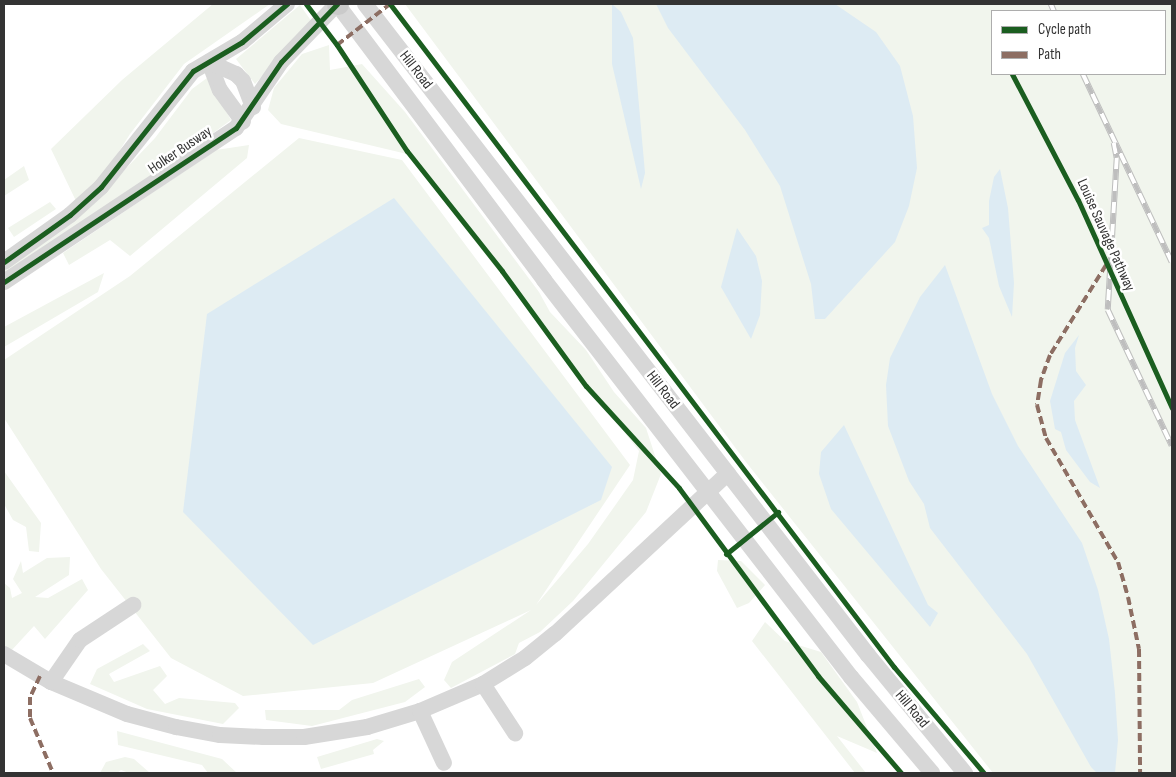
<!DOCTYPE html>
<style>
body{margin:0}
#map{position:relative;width:1176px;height:777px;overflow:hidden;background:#fff;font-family:"Sofia Sans Condensed",sans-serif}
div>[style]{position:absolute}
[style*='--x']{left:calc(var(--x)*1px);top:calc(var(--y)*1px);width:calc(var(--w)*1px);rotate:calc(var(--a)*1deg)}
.green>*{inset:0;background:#f1f5ed}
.water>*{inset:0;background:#ddebf3}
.minor>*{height:16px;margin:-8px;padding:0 8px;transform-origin:8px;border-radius:8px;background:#d7d7d7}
.major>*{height:21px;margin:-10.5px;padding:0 10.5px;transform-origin:10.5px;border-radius:10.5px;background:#cacaca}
.rail>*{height:5.5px;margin-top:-2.75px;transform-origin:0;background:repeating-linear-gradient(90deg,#fff 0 11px,#bebebe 0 22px);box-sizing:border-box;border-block:1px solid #bebebe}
.quiet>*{height:4px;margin-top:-2px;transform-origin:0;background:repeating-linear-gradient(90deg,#8d6e63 0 8px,transparent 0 12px)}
.cycleway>*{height:5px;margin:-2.5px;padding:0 2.5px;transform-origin:2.5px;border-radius:2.5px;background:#1b5e20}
span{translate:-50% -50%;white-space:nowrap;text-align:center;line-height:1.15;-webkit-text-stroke:5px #fff;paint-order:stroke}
.street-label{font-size:15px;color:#333}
.frame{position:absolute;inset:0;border:5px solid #333;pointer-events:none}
.legend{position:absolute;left:991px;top:10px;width:175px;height:65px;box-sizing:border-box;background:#fff;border:1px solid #adadad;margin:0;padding:6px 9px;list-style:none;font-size:15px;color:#333}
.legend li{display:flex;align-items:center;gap:10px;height:25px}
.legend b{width:25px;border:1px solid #adadad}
</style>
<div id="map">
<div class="green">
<div style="clip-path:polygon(213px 4px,270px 4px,184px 64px,130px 134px,101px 180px,76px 201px,51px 149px,122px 80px)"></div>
<div style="clip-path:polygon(evenodd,405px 4px,1172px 4px,1172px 773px,993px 773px,746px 462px,405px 4px,992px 11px,1165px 11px,1165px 74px,992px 74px,992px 11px)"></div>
<div style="clip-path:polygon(300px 5px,312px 22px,255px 84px,236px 59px)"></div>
<div style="clip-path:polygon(329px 45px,330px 70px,362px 64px,405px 112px,539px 292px,550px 312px,586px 350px,614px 392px,646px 428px,661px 474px,646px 512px,573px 601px,540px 632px,519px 643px,515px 654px,451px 688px,444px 680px,452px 662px,531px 610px,373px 683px,243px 696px,171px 658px,101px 569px,4px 418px,4px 360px,130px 276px,299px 138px,402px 160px,630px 465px,536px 605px,588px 544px,633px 480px,639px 451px,407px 154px,281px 124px,268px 110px,274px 88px,302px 54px)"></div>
<div style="clip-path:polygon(207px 78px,231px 120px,138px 188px,4px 275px,4px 268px,98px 198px,155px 138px,192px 89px)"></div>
<div style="clip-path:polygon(249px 145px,247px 158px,130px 256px,110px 240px,69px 265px,63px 253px,216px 150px)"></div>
<div style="clip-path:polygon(24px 166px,29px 180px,4px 196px,4px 180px)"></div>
<div style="clip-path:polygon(50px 202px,56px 209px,14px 237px,8px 228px)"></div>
<div style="clip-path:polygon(104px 273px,98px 292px,4px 347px,4px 327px)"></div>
<div style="clip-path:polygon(4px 471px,41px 523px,39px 552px,29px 551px,26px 527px,13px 520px,4px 504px)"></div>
<div style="clip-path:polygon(70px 557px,69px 575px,35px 597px,48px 598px,82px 579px,88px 590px,45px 639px,34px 626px,11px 651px,4px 645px,4px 583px,10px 588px,12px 598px,22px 593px,13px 579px,21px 561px,23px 573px,47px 558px)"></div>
<div style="clip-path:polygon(718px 560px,741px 561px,765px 585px,749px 603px,737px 608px,717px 571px)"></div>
<div style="clip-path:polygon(765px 622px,785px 641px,821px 652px,857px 702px,877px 753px,837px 736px,866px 773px,855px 773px,752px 641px)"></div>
<div style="clip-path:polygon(143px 644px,150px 651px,109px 674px,114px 682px,160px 666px,167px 676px,153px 690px,165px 704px,179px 698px,235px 703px,239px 708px,223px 724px,147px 709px,90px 684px,97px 669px)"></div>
<div style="clip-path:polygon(419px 679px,425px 687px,405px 702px,312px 726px,266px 720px,265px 710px,339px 710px,352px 700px)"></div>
<div style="clip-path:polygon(117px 731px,222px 759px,237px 773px,208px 773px,202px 765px,118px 745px)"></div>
<div style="clip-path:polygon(377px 739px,384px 741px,373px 750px,374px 754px,321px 769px,317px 757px)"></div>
<div style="clip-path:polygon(125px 757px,134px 759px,150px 773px,129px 773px,121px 770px,117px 773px,100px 773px,106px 762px)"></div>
</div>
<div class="water">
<div style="clip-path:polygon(612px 4px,621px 12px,633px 38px,645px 173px,641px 189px,612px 64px)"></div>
<div style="clip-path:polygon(656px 4px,835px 4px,876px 32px,900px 66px,913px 116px,917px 168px,909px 206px,895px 242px,825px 319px,815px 319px,811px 284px,780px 186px,745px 130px,668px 28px)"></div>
<div style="clip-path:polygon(1000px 169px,1008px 208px,1014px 283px,1012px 317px,999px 286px,989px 238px,982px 228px,989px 225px,989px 201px,994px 177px)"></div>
<div style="clip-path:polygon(394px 198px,612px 467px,601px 500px,313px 645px,183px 512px,207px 314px)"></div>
<div style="clip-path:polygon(737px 228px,756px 256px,762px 281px,760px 315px,751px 339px,721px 287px)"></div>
<div style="clip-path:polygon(945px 265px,992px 394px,1018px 446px,1082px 543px,1098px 590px,1109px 639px,1115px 693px,1118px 740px,1115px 773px,1097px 773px,1091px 767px,1027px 654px,930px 528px,924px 504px,909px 481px,888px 426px,886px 385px,890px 358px,920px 297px)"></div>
<div style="clip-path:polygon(1079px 335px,1075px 348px,1076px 371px,1086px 385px,1074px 401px,1075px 420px,1100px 488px,1090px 482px,1066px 450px,1061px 432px,1055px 429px,1050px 401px,1065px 353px)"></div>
<div style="clip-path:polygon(844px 425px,928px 605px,938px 613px,930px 627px,831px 509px,819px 474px,821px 452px)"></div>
</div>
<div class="minor">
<div style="--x:365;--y:4;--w:823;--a:52.31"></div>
<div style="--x:868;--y:655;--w:153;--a:50.6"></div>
<div style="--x:209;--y:62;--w:30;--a:69"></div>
<div style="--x:220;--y:90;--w:39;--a:54"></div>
<div style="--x:209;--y:62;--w:30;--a:24"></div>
<div style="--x:236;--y:74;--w:10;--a:45"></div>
<div style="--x:243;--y:81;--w:28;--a:69"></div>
<div style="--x:4;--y:262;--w:81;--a:-35.5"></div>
<div style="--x:70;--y:215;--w:42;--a:-42.1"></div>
<div style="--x:101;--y:187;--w:148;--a:-51.6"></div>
<div style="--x:193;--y:71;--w:57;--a:-30.6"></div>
<div style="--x:242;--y:42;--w:59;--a:-40.2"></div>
<div style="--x:4;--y:282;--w:278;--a:-33.6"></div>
<div style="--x:236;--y:128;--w:80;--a:-55.7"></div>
<div style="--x:281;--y:62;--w:81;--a:-46"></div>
<div style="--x:337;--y:4;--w:345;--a:53.1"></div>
<div style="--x:544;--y:280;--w:502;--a:52.29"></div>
<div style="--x:851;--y:677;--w:126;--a:49.8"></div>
<div style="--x:4;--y:654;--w:55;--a:30.8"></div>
<div style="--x:51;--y:682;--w:82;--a:22.8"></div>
<div style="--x:127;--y:714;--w:51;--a:14.9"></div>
<div style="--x:176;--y:727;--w:45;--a:10.3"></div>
<div style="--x:220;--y:735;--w:44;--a:2.6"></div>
<div style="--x:264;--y:737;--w:40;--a:0"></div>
<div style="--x:304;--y:737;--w:64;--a:-9"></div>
<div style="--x:367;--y:727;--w:55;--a:-16.8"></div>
<div style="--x:420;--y:711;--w:69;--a:-23.2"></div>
<div style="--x:483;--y:684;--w:49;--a:-31.8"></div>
<div style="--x:525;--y:658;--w:38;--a:-39"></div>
<div style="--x:555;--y:634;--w:236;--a:-42.9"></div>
<div style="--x:51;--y:682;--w:51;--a:-55.4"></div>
<div style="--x:80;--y:640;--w:64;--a:-33.4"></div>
<div style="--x:483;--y:684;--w:59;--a:56.9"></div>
<div style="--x:420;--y:711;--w:57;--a:65.2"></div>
</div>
<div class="major">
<div style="--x:337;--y:4;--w:1;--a:0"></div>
</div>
<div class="rail">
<div style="--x:1051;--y:4;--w:8;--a:67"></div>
<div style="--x:1083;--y:74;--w:208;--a:64.7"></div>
<div style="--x:1114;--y:143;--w:15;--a:79"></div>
<div style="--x:1117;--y:158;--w:152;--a:93.4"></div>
<div style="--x:1108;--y:310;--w:150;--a:64.8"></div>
</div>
<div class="quiet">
<div style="--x:337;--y:45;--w:67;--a:-37.7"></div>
<div style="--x:1106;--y:265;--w:106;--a:121.9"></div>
<div style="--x:1050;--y:355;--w:27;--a:110"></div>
<div style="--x:1041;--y:380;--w:25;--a:99"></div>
<div style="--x:1037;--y:405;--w:34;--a:75"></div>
<div style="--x:1046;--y:438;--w:143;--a:59.9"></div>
<div style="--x:1118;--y:562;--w:36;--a:74"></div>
<div style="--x:1128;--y:597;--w:53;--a:78.1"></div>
<div style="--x:1139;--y:649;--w:124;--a:89.5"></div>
<div style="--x:40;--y:676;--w:23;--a:115"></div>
<div style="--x:30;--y:697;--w:21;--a:90"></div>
<div style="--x:30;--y:718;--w:60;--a:67.3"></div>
</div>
<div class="cycleway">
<div style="--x:306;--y:4;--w:51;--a:52.9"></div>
<div style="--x:337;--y:45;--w:127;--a:56.6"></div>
<div style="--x:407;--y:151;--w:153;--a:51.6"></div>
<div style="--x:502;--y:271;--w:142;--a:53.9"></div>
<div style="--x:586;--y:386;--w:138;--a:47.6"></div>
<div style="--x:679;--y:488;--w:234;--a:53.5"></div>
<div style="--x:818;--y:676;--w:128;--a:49.4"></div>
<div style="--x:390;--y:4;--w:833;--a:52.76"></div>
<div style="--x:894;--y:667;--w:139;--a:49.7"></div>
<div style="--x:1012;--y:74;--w:142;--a:62.4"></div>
<div style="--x:1078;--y:200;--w:228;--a:65.7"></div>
<div style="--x:4;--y:262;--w:81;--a:-35.5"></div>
<div style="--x:70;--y:215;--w:42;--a:-42.1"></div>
<div style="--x:101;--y:187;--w:148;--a:-51.6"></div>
<div style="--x:193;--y:71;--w:57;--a:-30.6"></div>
<div style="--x:242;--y:42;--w:59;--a:-40.2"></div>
<div style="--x:4;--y:282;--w:278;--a:-33.6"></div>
<div style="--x:236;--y:128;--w:80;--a:-55.7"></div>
<div style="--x:281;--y:62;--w:81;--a:-46"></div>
<div style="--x:726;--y:554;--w:67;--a:-38.9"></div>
</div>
<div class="street-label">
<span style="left:416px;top:70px;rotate:52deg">Hill Road</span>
<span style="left:180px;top:150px;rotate:-34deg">Holker Busway</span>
<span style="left:1106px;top:235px;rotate:66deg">Louise Sauvage Pathway</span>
<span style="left:663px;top:390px;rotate:52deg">Hill Road</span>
<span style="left:912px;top:709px;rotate:50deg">Hill Road</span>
</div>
<div class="frame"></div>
<ul class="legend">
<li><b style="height:6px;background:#1b5e20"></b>Cycle path</li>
<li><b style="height:6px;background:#8d6e63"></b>Path</li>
</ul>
</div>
